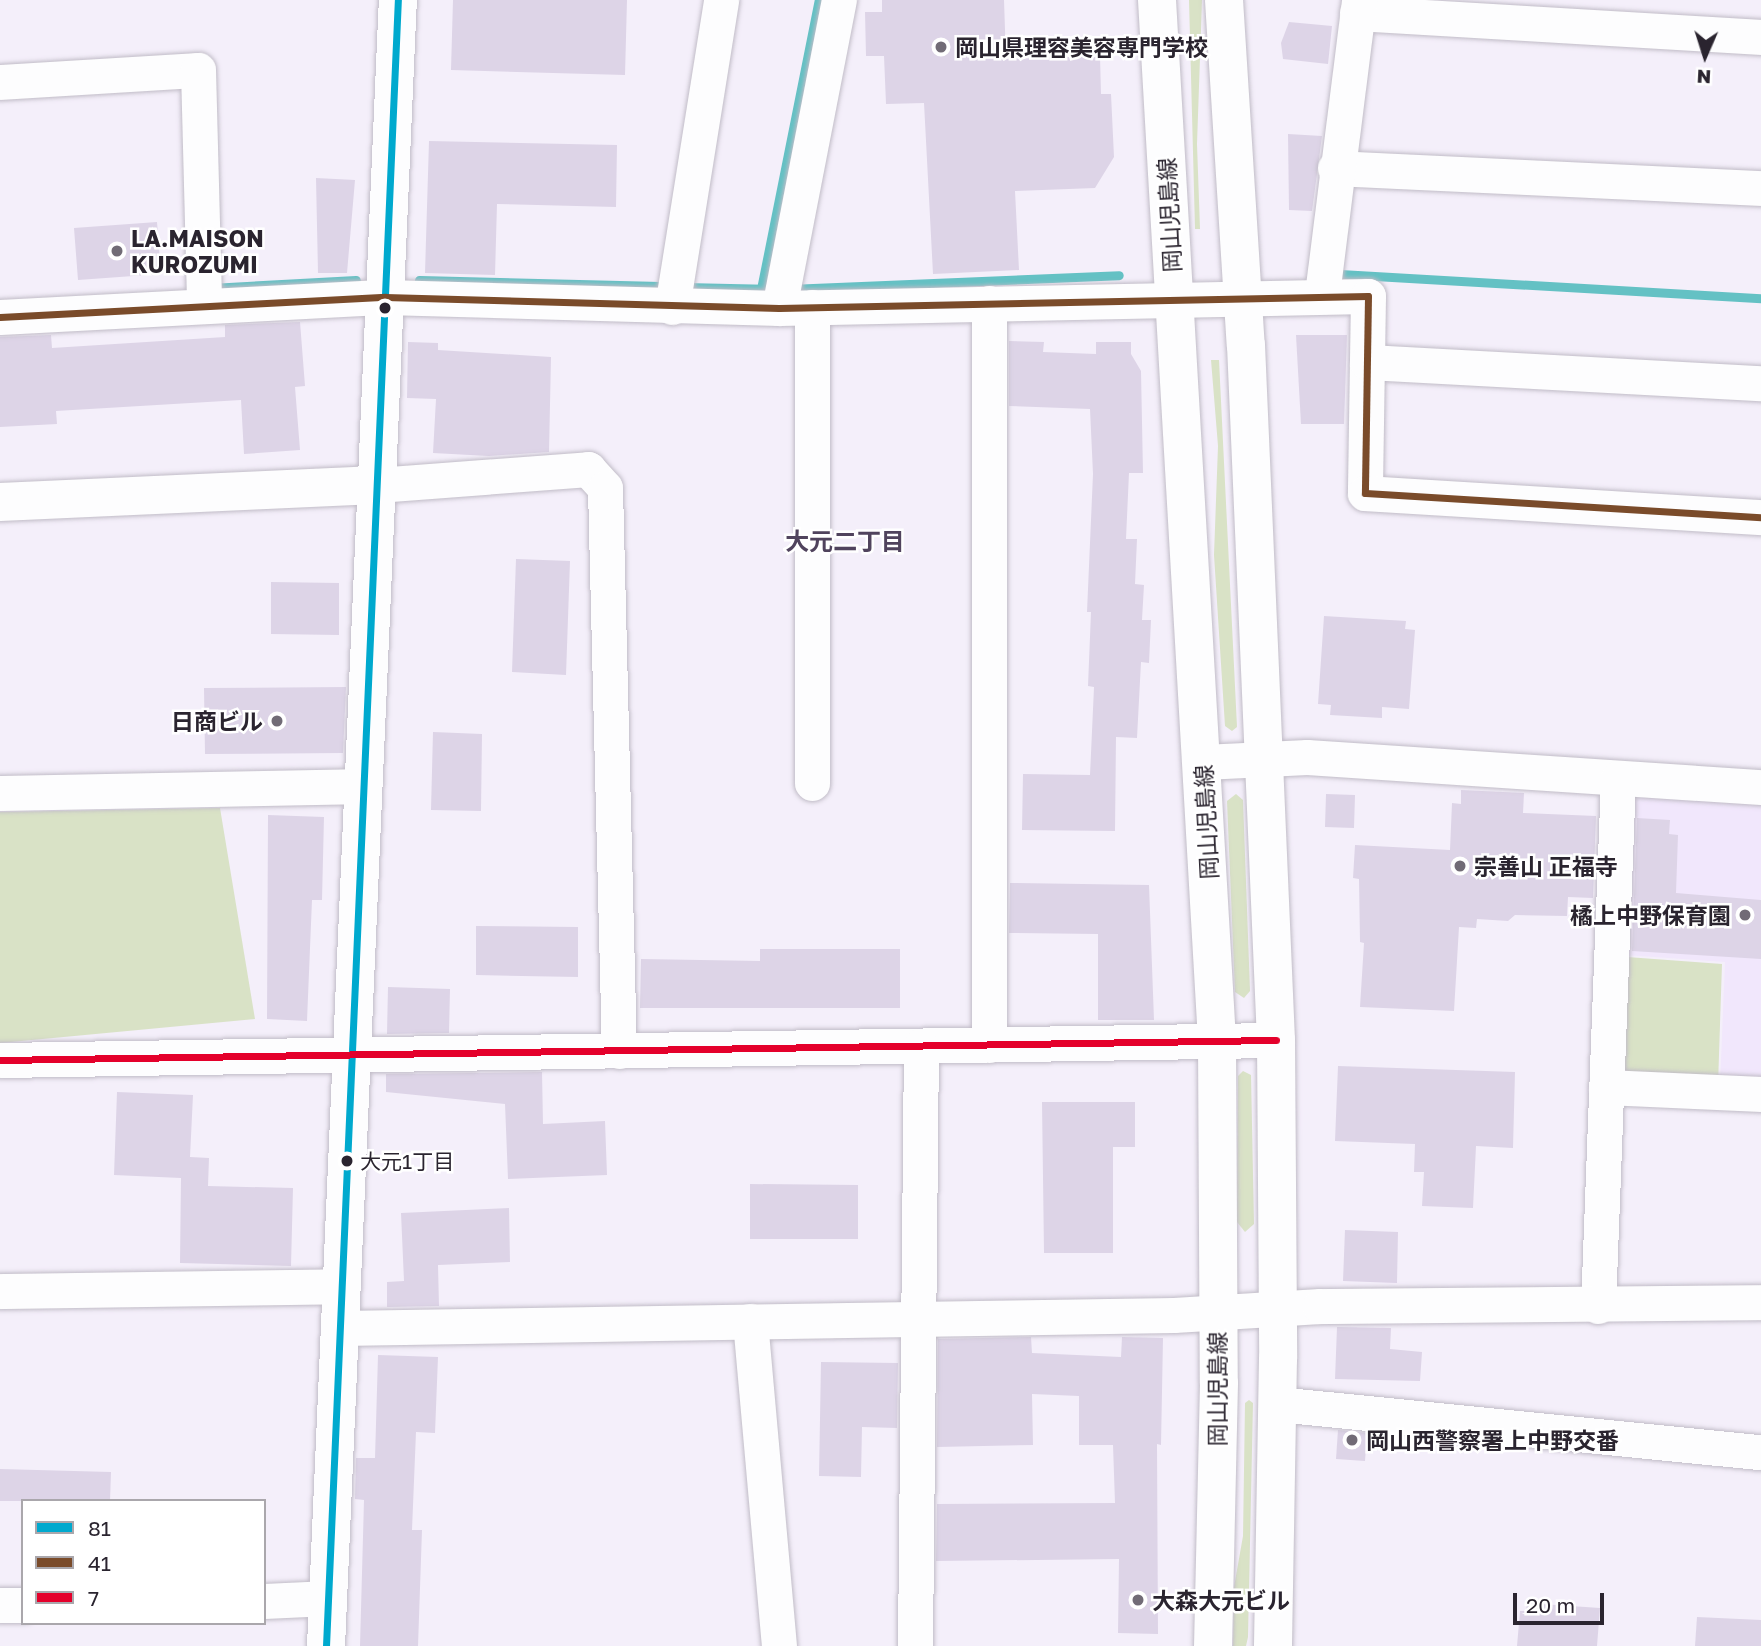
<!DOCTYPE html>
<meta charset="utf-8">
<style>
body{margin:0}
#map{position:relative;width:1761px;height:1646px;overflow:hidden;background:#f4effa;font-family:"Golos Text","Noto Sans JP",sans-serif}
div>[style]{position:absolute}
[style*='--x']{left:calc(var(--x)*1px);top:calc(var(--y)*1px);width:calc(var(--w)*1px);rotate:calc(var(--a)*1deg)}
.built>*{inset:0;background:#f1e7fc}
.green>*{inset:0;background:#d9e2c6}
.stream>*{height:9px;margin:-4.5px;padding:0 4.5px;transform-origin:4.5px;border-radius:4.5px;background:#64c1c4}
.building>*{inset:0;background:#ddd4e7}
.roads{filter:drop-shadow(0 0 2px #c1bcc7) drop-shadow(0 0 2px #c1bcc7)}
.street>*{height:35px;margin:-17.5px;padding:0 17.5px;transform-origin:17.5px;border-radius:17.5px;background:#fdfdfe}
.secondary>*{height:38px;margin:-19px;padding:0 19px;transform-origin:19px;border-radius:19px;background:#fdfdfe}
.primary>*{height:38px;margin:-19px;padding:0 19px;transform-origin:19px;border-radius:19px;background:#fdfdfe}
.bus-1>*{height:7px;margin:-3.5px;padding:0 3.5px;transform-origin:3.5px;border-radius:3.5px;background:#00a9ce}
.bus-2>*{height:7px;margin:-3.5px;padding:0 3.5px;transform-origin:3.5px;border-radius:3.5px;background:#7a4b2a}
.bus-3>*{height:7px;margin:-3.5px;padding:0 3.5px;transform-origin:3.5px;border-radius:3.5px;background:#e4002b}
.dots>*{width:19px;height:19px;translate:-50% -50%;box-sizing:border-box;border:4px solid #fff;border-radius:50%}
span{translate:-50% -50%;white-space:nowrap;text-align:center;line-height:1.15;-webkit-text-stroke:5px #fff;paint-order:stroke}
.bus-label{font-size:21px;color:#2a242f}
.left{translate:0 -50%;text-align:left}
.poi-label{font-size:23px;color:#2a242f;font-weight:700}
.right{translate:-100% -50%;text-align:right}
.street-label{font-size:23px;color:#2a242f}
.neighbourhood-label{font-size:24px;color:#50435d;font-weight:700}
.legend{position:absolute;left:21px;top:1499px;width:245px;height:126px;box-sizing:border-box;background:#fff;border:2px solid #aaa7ac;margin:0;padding:9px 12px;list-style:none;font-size:21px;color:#2a242f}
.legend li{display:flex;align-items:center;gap:14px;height:35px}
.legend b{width:35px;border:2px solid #aaa7ac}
.north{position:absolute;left:1670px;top:21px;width:70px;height:70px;-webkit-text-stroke:5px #fff;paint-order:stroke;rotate:183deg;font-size:19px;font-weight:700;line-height:28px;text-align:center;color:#2a242f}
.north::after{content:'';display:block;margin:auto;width:24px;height:32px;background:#2a242f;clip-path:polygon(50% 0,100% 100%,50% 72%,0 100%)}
.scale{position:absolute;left:1513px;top:1593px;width:91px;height:32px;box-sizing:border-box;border:4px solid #2a242f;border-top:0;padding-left:9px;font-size:21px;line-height:24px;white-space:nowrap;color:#2a242f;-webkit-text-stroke:5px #fff;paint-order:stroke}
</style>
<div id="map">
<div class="built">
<div style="clip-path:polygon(1643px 794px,1761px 802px,1761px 1086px,1720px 1085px,1725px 962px,1626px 955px,1632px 803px)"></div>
</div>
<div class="green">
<div style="clip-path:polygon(1189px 0,1202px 0,1197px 144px,1200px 229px,1195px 229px)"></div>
<div style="clip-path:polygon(1211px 360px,1219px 360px,1237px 727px,1232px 731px,1225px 726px,1214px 555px,1218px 446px)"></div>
<div style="clip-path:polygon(1236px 794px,1243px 800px,1250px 991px,1244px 998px,1235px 992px,1227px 801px)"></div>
<div style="clip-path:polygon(220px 808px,255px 1019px,0 1043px,0 812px)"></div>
<div style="clip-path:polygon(1627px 957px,1722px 964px,1718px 1085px,1621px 1076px)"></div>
<div style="clip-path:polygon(1243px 1071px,1251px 1075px,1254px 1224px,1245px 1232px,1237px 1222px,1238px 1076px)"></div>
<div style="clip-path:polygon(1249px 1400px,1253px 1403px,1248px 1637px,1246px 1646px,1233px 1646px,1234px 1587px,1243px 1536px,1245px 1403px)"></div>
</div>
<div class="stream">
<div style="--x:1340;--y:274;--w:422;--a:3.3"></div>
<div style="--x:419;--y:280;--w:251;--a:1.4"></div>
<div style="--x:684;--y:287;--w:91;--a:1.3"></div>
<div style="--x:211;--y:288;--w:145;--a:-3.2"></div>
<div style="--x:761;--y:289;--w:295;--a:-78.7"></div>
<div style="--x:789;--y:289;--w:330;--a:-2.4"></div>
</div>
<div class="building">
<div style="clip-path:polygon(453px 0,627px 0,625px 75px,451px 70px)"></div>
<div style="clip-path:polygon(882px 0,1004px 0,1006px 59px,1100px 56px,1101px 94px,1111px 94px,1114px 157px,1095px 188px,1015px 191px,1019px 270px,933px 274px,924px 103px,886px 104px,884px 56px,866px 56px,865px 12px,882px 12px)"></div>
<div style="clip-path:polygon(1289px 22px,1332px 26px,1328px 64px,1283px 59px,1281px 43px)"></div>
<div style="clip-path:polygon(1288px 134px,1322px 136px,1312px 211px,1289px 210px)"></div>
<div style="clip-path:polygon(429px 141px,617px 145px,616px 207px,497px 204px,495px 275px,425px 273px)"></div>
<div style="clip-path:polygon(316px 178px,355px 180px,347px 273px,318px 273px)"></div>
<div style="clip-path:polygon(157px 222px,161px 274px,78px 280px,74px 228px)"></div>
<div style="clip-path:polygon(300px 322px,305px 386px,295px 387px,300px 450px,244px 454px,241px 400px,56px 411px,57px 424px,0 427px,0 337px,51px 335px,52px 348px,225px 337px,225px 325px)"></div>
<div style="clip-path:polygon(1296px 335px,1347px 335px,1344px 424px,1301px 424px)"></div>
<div style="clip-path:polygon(1009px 341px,1044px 342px,1043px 352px,1096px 354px,1096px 342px,1131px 342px,1131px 354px,1141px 371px,1143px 473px,1129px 473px,1126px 539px,1137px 539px,1135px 584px,1144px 585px,1142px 620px,1151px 620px,1149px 663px,1141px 662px,1137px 738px,1116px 737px,1115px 831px,1022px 830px,1023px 774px,1090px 775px,1094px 687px,1088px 686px,1091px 612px,1087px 612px,1093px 474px,1090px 409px,1009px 406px)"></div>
<div style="clip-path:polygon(408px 342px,438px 343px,438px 350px,551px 357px,549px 452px,489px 456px,433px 453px,436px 399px,407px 398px)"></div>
<div style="clip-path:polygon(516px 559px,570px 561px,566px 675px,512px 672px)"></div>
<div style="clip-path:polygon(271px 582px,339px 583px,339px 635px,271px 634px)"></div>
<div style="clip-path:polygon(1324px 616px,1406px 621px,1405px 629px,1415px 630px,1409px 709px,1382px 707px,1382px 718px,1330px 715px,1331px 705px,1318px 704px)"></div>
<div style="clip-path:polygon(346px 687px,343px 753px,205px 754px,204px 688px)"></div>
<div style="clip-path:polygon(433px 732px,482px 734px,481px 811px,431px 810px)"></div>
<div style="clip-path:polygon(1461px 790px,1524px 793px,1523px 813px,1596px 816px,1593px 898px,1568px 897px,1567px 916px,1515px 915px,1508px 921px,1477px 919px,1476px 928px,1459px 927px,1454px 1011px,1360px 1007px,1364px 943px,1360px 942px,1359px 879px,1353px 878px,1355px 845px,1450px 850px,1452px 803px,1461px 804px)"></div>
<div style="clip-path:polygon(1326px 794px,1355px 795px,1354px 828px,1325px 827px)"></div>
<div style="clip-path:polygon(268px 815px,324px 817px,322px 900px,312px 900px,307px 1021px,267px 1019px)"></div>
<div style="clip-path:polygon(1637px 818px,1670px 820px,1669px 834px,1678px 835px,1676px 893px,1761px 900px,1761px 959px,1632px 951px)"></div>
<div style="clip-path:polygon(1010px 883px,1149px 885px,1154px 1020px,1098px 1020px,1098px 934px,1009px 933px)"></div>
<div style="clip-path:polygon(476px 926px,578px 927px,578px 977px,476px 975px)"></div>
<div style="clip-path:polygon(760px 949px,900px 949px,900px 1008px,640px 1008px,641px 959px,760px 961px)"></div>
<div style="clip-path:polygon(388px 987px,450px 989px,449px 1033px,387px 1034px)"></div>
<div style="clip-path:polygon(1338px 1066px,1515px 1072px,1513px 1148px,1476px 1146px,1473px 1208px,1422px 1206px,1424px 1172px,1414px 1172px,1415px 1144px,1335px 1141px)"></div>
<div style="clip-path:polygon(542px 1072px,543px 1124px,605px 1121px,607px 1175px,508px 1179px,505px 1104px,386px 1092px,386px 1074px)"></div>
<div style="clip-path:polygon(117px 1092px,193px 1095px,190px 1157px,209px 1158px,208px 1186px,293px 1188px,291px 1266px,180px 1263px,181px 1178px,114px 1175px)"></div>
<div style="clip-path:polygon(1042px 1102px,1135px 1102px,1135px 1147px,1113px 1147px,1113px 1253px,1044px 1253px)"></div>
<div style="clip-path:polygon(750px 1184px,858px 1185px,858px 1239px,750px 1239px)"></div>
<div style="clip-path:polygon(509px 1208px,510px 1262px,438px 1265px,439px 1306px,387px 1307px,387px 1282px,404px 1281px,401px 1213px)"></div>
<div style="clip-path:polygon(1345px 1230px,1398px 1232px,1397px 1283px,1343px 1281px)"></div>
<div style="clip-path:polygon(1337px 1327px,1391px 1328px,1390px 1349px,1422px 1352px,1420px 1381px,1335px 1379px)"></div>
<div style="clip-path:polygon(1031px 1337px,1032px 1353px,1121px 1357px,1122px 1337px,1163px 1338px,1161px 1445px,1157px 1444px,1158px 1634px,1118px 1633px,1119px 1559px,936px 1561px,937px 1504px,1115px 1503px,1113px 1445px,1079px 1445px,1079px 1396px,1032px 1394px,1033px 1445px,937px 1447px,938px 1339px)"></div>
<div style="clip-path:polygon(378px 1355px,438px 1357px,435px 1433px,416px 1432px,412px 1530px,422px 1530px,418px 1646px,360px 1646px,364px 1500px,355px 1499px,356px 1458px,375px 1458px)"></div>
<div style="clip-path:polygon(821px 1362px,898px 1363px,897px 1428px,862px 1427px,861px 1477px,819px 1476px)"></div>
<div style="clip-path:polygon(1338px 1430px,1367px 1433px,1365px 1461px,1336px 1459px)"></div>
<div style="clip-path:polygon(0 1469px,111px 1472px,110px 1501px,0 1501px)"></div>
<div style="clip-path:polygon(1527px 1603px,1600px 1608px,1597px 1646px,1517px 1646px,1520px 1611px,1526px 1611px)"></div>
<div style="clip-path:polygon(1697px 1617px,1761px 1620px,1761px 1646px,1695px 1646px)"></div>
</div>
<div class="roads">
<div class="street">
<div style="--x:1357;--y:13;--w:405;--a:3.4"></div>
<div style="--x:0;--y:82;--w:198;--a:-3.5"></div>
<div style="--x:198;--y:70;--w:233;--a:88.5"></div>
<div style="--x:1335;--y:168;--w:426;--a:2.7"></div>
<div style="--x:1322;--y:294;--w:296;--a:-82.8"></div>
<div style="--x:672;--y:307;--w:311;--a:-80.9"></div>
<div style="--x:812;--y:307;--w:476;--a:90"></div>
<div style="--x:779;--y:308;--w:314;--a:-79"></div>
<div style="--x:0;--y:317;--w:386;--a:-3"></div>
<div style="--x:385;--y:297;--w:394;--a:1.6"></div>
<div style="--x:779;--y:308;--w:589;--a:-1.17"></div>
<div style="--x:1368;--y:296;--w:197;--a:90.9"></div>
<div style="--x:1365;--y:493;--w:397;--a:3.5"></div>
<div style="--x:1367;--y:362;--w:395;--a:3.1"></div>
<div style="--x:377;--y:485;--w:212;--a:-4.3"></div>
<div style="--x:588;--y:469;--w:25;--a:48"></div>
<div style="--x:605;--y:488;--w:563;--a:88.58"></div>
<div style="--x:1203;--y:762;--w:104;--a:-2.8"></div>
<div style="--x:1307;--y:757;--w:455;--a:3.8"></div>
<div style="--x:0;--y:793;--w:364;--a:-1.1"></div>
<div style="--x:989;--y:1045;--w:742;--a:-90"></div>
<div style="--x:0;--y:1060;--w:1276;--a:-0.9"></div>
<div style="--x:1606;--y:1087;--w:155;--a:2.6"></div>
<div style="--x:0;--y:1291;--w:342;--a:-0.8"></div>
<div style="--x:1598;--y:1306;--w:528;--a:-87.83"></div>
<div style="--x:750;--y:1321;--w:326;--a:84.9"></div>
<div style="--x:340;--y:1328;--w:834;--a:-0.89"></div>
<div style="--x:1174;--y:1315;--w:146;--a:-3.5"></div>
<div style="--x:1320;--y:1306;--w:441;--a:-0.5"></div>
<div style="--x:1277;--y:1404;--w:486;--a:5.7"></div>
<div style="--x:264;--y:1601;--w:65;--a:-2.6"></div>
<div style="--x:0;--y:1605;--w:23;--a:0"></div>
<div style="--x:915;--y:1646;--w:600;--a:-89.43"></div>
</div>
<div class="secondary">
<div style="--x:0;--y:502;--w:377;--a:-2.6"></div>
<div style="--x:326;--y:1646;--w:1648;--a:-87.5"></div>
</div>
<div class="primary">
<div style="--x:1157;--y:0;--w:1043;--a:86.7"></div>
<div style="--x:1217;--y:1041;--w:342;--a:89.7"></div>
<div style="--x:1219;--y:1383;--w:263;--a:91.3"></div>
<div style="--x:1224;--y:0;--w:346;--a:86.4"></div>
<div style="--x:1246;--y:345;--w:696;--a:87.53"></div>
<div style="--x:1276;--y:1040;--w:318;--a:89.6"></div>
<div style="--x:1278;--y:1358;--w:288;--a:91"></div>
</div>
</div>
<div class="bus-1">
<div style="--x:326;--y:1646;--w:1648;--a:-87.5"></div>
</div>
<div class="bus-2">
<div style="--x:0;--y:317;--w:386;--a:-3"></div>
<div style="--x:385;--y:297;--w:394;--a:1.6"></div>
<div style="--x:779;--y:308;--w:589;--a:-1.17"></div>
<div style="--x:1368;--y:296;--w:197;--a:90.9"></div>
<div style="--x:1365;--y:493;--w:397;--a:3.5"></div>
</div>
<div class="bus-3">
<div style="--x:0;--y:1060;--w:1276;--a:-0.9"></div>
</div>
<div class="dots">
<div style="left:941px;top:47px;background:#716b76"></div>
<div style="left:117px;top:251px;background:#716b76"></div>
<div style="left:385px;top:308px;background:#2a242f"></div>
<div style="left:277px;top:721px;background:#716b76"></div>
<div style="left:1460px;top:866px;background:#716b76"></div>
<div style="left:1745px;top:915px;background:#716b76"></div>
<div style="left:347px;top:1161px;background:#2a242f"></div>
<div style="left:1352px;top:1440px;background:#716b76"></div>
<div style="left:1138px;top:1600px;background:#716b76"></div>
</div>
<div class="bus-label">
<span class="left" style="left:360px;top:1161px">大元1丁目</span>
</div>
<div class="poi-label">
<span class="left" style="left:955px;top:47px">岡山県理容美容専門学校</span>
<span class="left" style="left:131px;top:251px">LA.MAISON<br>KUROZUMI</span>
<span class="right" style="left:263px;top:721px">日商ビル</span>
<span class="left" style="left:1474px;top:866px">宗善山 正福寺</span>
<span class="right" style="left:1731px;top:915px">橘上中野保育園</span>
<span class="left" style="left:1366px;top:1440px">岡山西警察署上中野交番</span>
<span class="left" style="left:1152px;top:1600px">大森大元ビル</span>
</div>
<div class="street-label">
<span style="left:1169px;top:215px;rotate:-93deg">岡山児島線</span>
<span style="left:1206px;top:822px;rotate:-93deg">岡山児島線</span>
<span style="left:1217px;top:1389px;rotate:-90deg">岡山児島線</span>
</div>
<div class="neighbourhood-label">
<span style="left:845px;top:541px">大元二丁目</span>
</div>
<ul class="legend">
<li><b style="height:9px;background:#00a9ce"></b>81</li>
<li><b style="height:9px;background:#7a4b2a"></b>41</li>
<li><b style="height:9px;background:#e4002b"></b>7</li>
</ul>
<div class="north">N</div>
<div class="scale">20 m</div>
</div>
